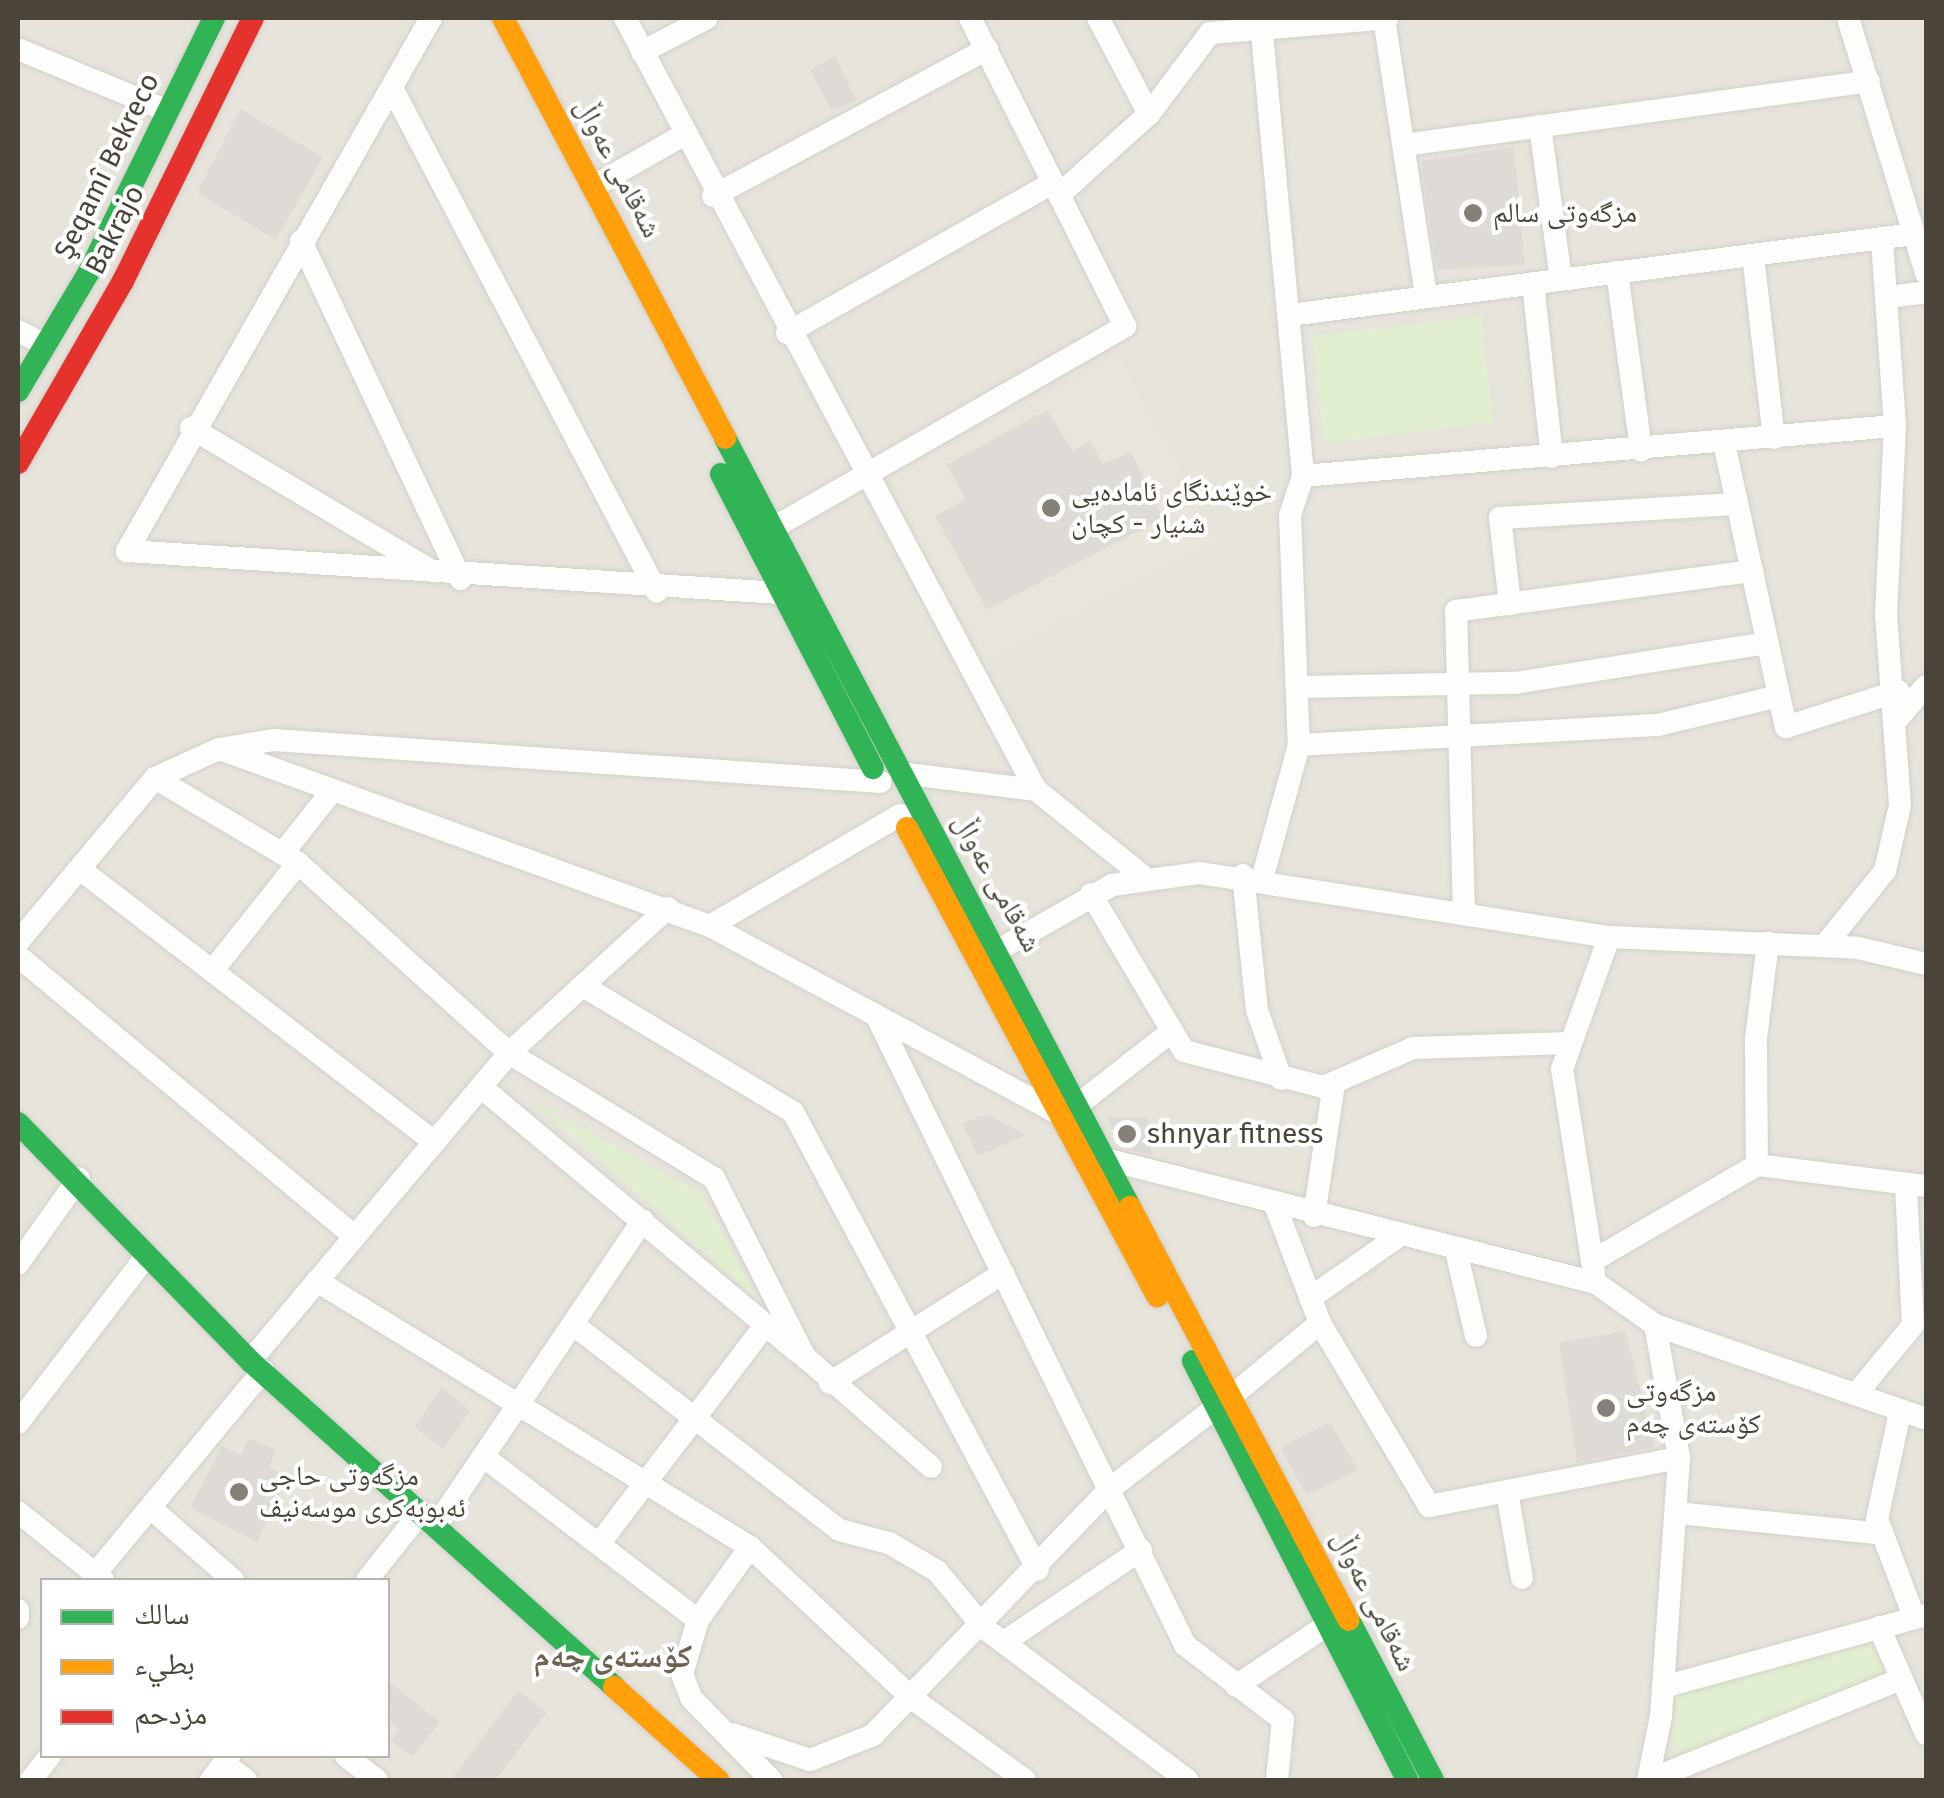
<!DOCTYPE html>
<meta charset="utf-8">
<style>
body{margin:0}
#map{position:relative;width:1944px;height:1798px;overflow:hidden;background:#f4f2ee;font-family:"Fira Sans","Noto Naskh Arabic",sans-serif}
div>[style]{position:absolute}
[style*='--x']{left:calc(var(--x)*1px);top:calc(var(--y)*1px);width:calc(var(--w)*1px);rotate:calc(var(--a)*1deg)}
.residential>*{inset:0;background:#e7e4dc}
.education>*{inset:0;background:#eae5da}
.green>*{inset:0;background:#e1eecf}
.building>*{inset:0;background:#dedbd6}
.roads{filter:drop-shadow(0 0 2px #d2d0cb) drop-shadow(0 0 2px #d2d0cb)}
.street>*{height:22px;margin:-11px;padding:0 11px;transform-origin:11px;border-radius:11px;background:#fdfdfc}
.fast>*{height:22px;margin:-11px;padding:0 11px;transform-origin:11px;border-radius:11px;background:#30b455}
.slow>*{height:22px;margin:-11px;padding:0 11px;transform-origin:11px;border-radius:11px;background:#ff9f0a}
.jam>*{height:22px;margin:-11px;padding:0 11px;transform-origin:11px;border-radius:11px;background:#e5322d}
.dots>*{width:28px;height:28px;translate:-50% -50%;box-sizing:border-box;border:5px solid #fff;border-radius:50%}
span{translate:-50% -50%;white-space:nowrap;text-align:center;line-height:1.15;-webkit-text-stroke:8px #fff;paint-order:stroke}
.street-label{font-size:28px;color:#4b4439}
.poi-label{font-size:28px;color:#4b4439}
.left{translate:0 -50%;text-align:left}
.quarter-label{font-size:32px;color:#6e6250;font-weight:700}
.frame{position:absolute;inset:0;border:20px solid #4b4439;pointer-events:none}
.legend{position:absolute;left:40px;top:1578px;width:350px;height:180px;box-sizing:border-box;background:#fff;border:2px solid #b7b4b0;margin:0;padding:12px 18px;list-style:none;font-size:30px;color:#4b4439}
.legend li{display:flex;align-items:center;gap:20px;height:50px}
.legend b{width:50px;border:2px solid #b7b4b0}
</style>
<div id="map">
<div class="residential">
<div style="clip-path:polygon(evenodd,18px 18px,1926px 18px,1926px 1780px,18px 1780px,18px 18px,42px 1580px,388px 1580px,388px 1756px,42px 1756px,42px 1580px)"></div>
</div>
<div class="education">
<div style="clip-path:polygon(1119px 357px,1217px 539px,981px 663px,886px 478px)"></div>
</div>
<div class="green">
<div style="clip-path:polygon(1481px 316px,1493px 423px,1324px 443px,1312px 336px)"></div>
<div style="clip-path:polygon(529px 1098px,702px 1195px,758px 1300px)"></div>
<div style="clip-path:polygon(1874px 1636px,1892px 1673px,1675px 1762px,1669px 1691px)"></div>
</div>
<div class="building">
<div style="clip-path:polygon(835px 56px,856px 100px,832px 111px,810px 70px)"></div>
<div style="clip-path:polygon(240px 109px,323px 157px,276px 240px,197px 193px)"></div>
<div style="clip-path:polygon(1514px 147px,1525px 265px,1437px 270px,1421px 161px)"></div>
<div style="clip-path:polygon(1047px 410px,1073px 451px,1090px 441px,1103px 464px,1131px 452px,1163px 518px,987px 610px,935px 516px,966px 499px,946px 465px)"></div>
<div style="clip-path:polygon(987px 1114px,1026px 1135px,978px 1156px,962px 1123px)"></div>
<div style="clip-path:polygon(1106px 1117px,1147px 1117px,1152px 1155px,1122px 1148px)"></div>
<div style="clip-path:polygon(1625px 1331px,1655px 1447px,1577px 1462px,1559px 1343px)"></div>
<div style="clip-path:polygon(442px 1387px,470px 1411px,443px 1449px,414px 1427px)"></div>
<div style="clip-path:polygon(1330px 1422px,1358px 1470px,1307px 1495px,1280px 1448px)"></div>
<div style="clip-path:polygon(249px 1438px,276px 1450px,269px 1468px,287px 1476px,257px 1542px,190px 1508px,222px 1446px,241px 1455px)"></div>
<div style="clip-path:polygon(388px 1681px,440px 1722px,413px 1756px,391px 1741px,399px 1729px,388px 1720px)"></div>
<div style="clip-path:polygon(518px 1691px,547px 1712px,496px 1780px,451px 1780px)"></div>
</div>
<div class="roads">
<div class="street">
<div style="--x:431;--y:18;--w:614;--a:119.7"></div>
<div style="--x:127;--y:551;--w:654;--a:3.68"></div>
<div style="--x:625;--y:18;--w:875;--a:61.97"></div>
<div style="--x:1036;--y:790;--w:137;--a:38.8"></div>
<div style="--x:1098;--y:18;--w:109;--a:62"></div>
<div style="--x:1384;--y:18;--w:281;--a:81.4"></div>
<div style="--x:1848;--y:18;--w:267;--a:73"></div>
<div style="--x:1210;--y:33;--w:178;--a:-4.8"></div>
<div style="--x:1262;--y:33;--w:445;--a:84.7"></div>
<div style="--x:1303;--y:476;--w:41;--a:108.4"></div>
<div style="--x:1290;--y:515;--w:230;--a:87.8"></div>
<div style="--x:1299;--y:745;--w:136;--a:105.4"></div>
<div style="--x:18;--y:49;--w:162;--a:22.5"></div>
<div style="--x:642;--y:52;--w:73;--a:-27.6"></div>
<div style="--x:392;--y:88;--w:569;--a:62.26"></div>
<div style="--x:1540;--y:126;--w:154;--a:82.2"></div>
<div style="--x:1404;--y:145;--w:469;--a:-7.8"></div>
<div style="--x:594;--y:186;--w:99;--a:-29.7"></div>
<div style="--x:1059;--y:195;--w:121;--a:-42"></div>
<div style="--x:1149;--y:114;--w:101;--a:-53"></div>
<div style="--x:713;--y:196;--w:311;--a:-28.2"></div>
<div style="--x:301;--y:241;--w:374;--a:64.7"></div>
<div style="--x:1753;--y:255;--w:184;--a:83.5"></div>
<div style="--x:1617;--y:272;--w:180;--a:82.3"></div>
<div style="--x:1533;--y:283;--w:175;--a:83.8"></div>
<div style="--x:1888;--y:297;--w:38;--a:-7"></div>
<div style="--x:1290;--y:315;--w:629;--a:-7.4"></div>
<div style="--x:18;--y:331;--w:30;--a:27"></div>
<div style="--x:787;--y:333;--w:305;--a:-29.5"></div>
<div style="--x:191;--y:428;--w:278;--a:30.7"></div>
<div style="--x:1724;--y:443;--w:291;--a:77.7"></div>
<div style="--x:1786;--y:727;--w:118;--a:-17.8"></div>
<div style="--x:1303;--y:476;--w:594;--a:-4.83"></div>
<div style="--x:773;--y:528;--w:406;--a:-29.8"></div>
<div style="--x:1125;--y:326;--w:345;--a:-116.7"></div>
<div style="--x:1510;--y:604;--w:87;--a:-96.6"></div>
<div style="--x:1500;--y:518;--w:237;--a:-3.4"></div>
<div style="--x:1300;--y:687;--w:215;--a:-1.1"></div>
<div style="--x:1515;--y:683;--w:256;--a:-9"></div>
<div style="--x:1899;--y:717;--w:41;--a:-48.9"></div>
<div style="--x:1299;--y:745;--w:360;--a:-3.2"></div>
<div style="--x:1658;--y:725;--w:124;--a:-13.5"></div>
<div style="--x:222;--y:750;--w:519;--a:19.83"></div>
<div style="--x:710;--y:926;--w:390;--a:28.3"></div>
<div style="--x:901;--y:773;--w:136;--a:7.2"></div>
<div style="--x:155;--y:778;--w:166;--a:30.7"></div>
<div style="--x:298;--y:863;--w:284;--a:42"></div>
<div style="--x:509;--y:1053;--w:240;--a:31.4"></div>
<div style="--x:714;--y:1178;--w:201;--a:63.1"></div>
<div style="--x:805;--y:1357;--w:167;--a:41.1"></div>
<div style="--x:283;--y:853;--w:79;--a:-51.7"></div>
<div style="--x:81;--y:870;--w:446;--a:37.6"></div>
<div style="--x:1243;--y:875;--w:136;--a:84.1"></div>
<div style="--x:1257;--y:1010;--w:73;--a:70.8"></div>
<div style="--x:1091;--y:894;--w:182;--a:59.4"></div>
<div style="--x:1184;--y:1051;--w:144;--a:14.5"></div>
<div style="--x:1323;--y:1087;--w:98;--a:-23.4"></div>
<div style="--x:1413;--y:1048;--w:156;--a:-1.8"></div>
<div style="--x:1464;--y:914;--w:303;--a:-91.5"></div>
<div style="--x:1456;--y:611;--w:299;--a:-7.7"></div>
<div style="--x:710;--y:926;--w:220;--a:-30.3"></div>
<div style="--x:18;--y:942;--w:214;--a:-50.1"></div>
<div style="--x:155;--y:778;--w:70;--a:-24.4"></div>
<div style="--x:219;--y:749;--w:56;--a:-9.3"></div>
<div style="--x:274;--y:740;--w:608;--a:3.96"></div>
<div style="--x:1825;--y:945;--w:95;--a:-51"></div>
<div style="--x:1885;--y:871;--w:68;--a:-77.2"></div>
<div style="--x:1900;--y:805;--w:190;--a:-94.2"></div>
<div style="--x:1886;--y:616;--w:190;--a:-87.3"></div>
<div style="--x:1895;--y:426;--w:188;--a:-94"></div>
<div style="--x:1000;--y:949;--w:129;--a:-29.7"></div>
<div style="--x:1112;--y:885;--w:89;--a:-7.8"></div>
<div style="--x:1200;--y:873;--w:414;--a:8.9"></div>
<div style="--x:1609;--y:937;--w:249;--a:2.5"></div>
<div style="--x:1858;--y:948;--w:70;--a:13.2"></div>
<div style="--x:18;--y:956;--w:437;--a:39.8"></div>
<div style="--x:213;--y:970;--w:137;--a:-51.5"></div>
<div style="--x:583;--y:986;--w:245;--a:31"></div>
<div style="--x:793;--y:1112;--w:519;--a:61.86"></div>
<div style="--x:876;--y:1015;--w:702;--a:63.87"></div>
<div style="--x:1185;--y:1645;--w:123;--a:37.4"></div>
<div style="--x:1283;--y:1720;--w:60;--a:95.7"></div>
<div style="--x:481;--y:1087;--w:413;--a:39.9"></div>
<div style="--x:1080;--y:1103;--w:117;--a:-38"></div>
<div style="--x:1097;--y:1157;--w:515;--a:14.17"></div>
<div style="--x:1596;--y:1283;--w:72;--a:35.4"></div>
<div style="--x:1655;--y:1325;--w:287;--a:19.1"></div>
<div style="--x:1757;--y:1165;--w:126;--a:-90.5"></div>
<div style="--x:1756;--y:1039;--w:97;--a:-82.9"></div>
<div style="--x:1275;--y:1205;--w:126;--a:69.1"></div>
<div style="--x:1320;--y:1323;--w:213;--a:59.2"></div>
<div style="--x:1429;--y:1506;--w:255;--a:-10.9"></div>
<div style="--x:1314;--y:1216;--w:134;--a:-81.4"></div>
<div style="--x:1457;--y:1255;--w:83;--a:76.8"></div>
<div style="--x:1592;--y:1261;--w:191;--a:-30.2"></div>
<div style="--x:1757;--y:1165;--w:170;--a:7.1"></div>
<div style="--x:18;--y:1264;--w:105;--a:-54.7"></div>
<div style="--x:1594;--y:1273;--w:206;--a:-98.9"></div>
<div style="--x:1562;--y:1069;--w:140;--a:-70.4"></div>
<div style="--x:317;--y:1281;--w:508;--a:31.56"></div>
<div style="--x:750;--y:1547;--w:223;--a:43"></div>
<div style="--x:913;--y:1699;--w:138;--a:35.9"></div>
<div style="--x:1310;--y:1298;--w:105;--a:-34.9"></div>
<div style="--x:574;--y:1325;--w:335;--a:37.7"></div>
<div style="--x:839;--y:1530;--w:52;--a:14.6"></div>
<div style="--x:889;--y:1543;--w:56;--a:30.3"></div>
<div style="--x:937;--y:1571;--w:74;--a:50.5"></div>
<div style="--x:984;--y:1628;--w:254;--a:36.8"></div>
<div style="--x:250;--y:1361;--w:402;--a:-49.9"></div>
<div style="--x:509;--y:1053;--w:215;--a:-42.4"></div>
<div style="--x:830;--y:1383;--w:205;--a:-32.4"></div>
<div style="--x:1234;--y:1394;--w:112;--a:-39.5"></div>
<div style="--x:1856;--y:1394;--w:89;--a:-50.4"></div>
<div style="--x:1913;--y:1325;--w:137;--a:-92.9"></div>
<div style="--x:1900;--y:1412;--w:109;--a:102.1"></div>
<div style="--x:1877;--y:1519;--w:105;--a:69.3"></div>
<div style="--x:18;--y:1423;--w:210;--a:-52.4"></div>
<div style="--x:484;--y:1457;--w:269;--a:37.3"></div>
<div style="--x:1507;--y:1492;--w:87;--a:80.1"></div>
<div style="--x:154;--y:1511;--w:105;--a:41.1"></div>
<div style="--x:18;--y:1512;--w:109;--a:38.7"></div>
<div style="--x:1677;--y:1513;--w:206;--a:5.8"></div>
<div style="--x:436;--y:1526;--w:369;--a:-55.9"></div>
<div style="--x:599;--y:1544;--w:273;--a:-52.8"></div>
<div style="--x:750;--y:1547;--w:90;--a:125.5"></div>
<div style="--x:698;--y:1620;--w:56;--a:106.5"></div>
<div style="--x:682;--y:1674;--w:26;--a:69"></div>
<div style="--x:691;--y:1698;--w:115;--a:45.7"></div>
<div style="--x:95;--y:1574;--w:264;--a:-50.4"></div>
<div style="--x:367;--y:1580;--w:87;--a:-51.5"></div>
<div style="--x:18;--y:1610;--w:8;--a:90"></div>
<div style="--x:1879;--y:1627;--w:117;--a:66.3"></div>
<div style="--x:1004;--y:1642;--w:165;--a:-33.9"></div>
<div style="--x:1236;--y:1686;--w:110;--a:-33.8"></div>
<div style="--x:1663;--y:1687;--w:273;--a:-15.3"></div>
<div style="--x:732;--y:1734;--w:82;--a:18.4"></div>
<div style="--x:810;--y:1760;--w:68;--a:-21.6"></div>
<div style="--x:873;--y:1735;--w:344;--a:-46.1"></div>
<div style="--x:1112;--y:1487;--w:130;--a:-37.5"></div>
<div style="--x:346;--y:1756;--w:39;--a:38"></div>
<div style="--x:224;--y:1763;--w:28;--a:38"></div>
<div style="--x:31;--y:1780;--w:31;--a:-52"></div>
<div style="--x:211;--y:1780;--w:30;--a:-53"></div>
<div style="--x:1648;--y:1780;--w:65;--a:-78.5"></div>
<div style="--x:1661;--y:1716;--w:259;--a:-86"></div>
<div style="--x:1679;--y:1458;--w:135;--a:-100.2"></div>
<div style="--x:1649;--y:1780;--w:272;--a:-21.8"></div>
</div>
<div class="fast">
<div style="--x:18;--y:391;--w:141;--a:-59.2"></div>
<div style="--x:90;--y:270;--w:281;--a:-63.8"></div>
<div style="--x:725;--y:438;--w:869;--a:62.23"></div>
<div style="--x:721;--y:474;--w:331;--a:62.7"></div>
<div style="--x:18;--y:1123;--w:332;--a:45.7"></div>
<div style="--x:250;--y:1361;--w:489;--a:41.8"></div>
<div style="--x:1193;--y:1361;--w:470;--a:62.9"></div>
<div style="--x:1349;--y:1620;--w:181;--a:62.3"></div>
</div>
<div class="slow">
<div style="--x:503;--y:18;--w:475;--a:62.1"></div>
<div style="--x:907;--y:828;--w:531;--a:61.89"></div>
<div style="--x:1130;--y:1207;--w:467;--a:62.1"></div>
<div style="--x:614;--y:1687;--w:140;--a:41.8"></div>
</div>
<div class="jam">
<div style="--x:18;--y:463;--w:210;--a:-60"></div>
<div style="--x:123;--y:281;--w:293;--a:-63.7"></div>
</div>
</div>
<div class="dots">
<div style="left:1473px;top:213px;background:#868178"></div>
<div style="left:1051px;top:508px;background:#868178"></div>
<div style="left:1127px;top:1134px;background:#868178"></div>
<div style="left:1606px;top:1408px;background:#868178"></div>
<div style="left:239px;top:1492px;background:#868178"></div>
</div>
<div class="street-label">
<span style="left:107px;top:166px;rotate:-64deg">Şeqamî Bekreco</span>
<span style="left:618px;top:168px;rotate:62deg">شەقامی عەواڵ</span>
<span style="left:115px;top:230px;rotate:-63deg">Bakrajo</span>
<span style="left:997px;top:883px;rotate:61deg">شەقامی عەواڵ</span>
<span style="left:1374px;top:1601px;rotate:63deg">شەقامی عەواڵ</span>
</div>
<div class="poi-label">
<span class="left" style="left:1493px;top:213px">مزگەوتی سالم</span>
<span class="left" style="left:1071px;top:508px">خوێندنگای ئامادەیی<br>شنیار - کچان</span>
<span class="left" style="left:1147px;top:1134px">shnyar fitness</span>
<span class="left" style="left:1626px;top:1408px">مزگه‌وتی<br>کۆستەی چەم</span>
<span class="left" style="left:259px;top:1492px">مزگەوتی حاجی<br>ئەبوبەکری موسەنیف</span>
</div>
<div class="quarter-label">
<span style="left:613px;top:1656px">کۆستەی چەم</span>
</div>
<div class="frame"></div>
<ul class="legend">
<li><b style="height:12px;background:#30b455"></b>سالك</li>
<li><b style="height:12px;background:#ff9f0a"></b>بطيء</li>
<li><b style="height:12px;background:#e5322d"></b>مزدحم</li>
</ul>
</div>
